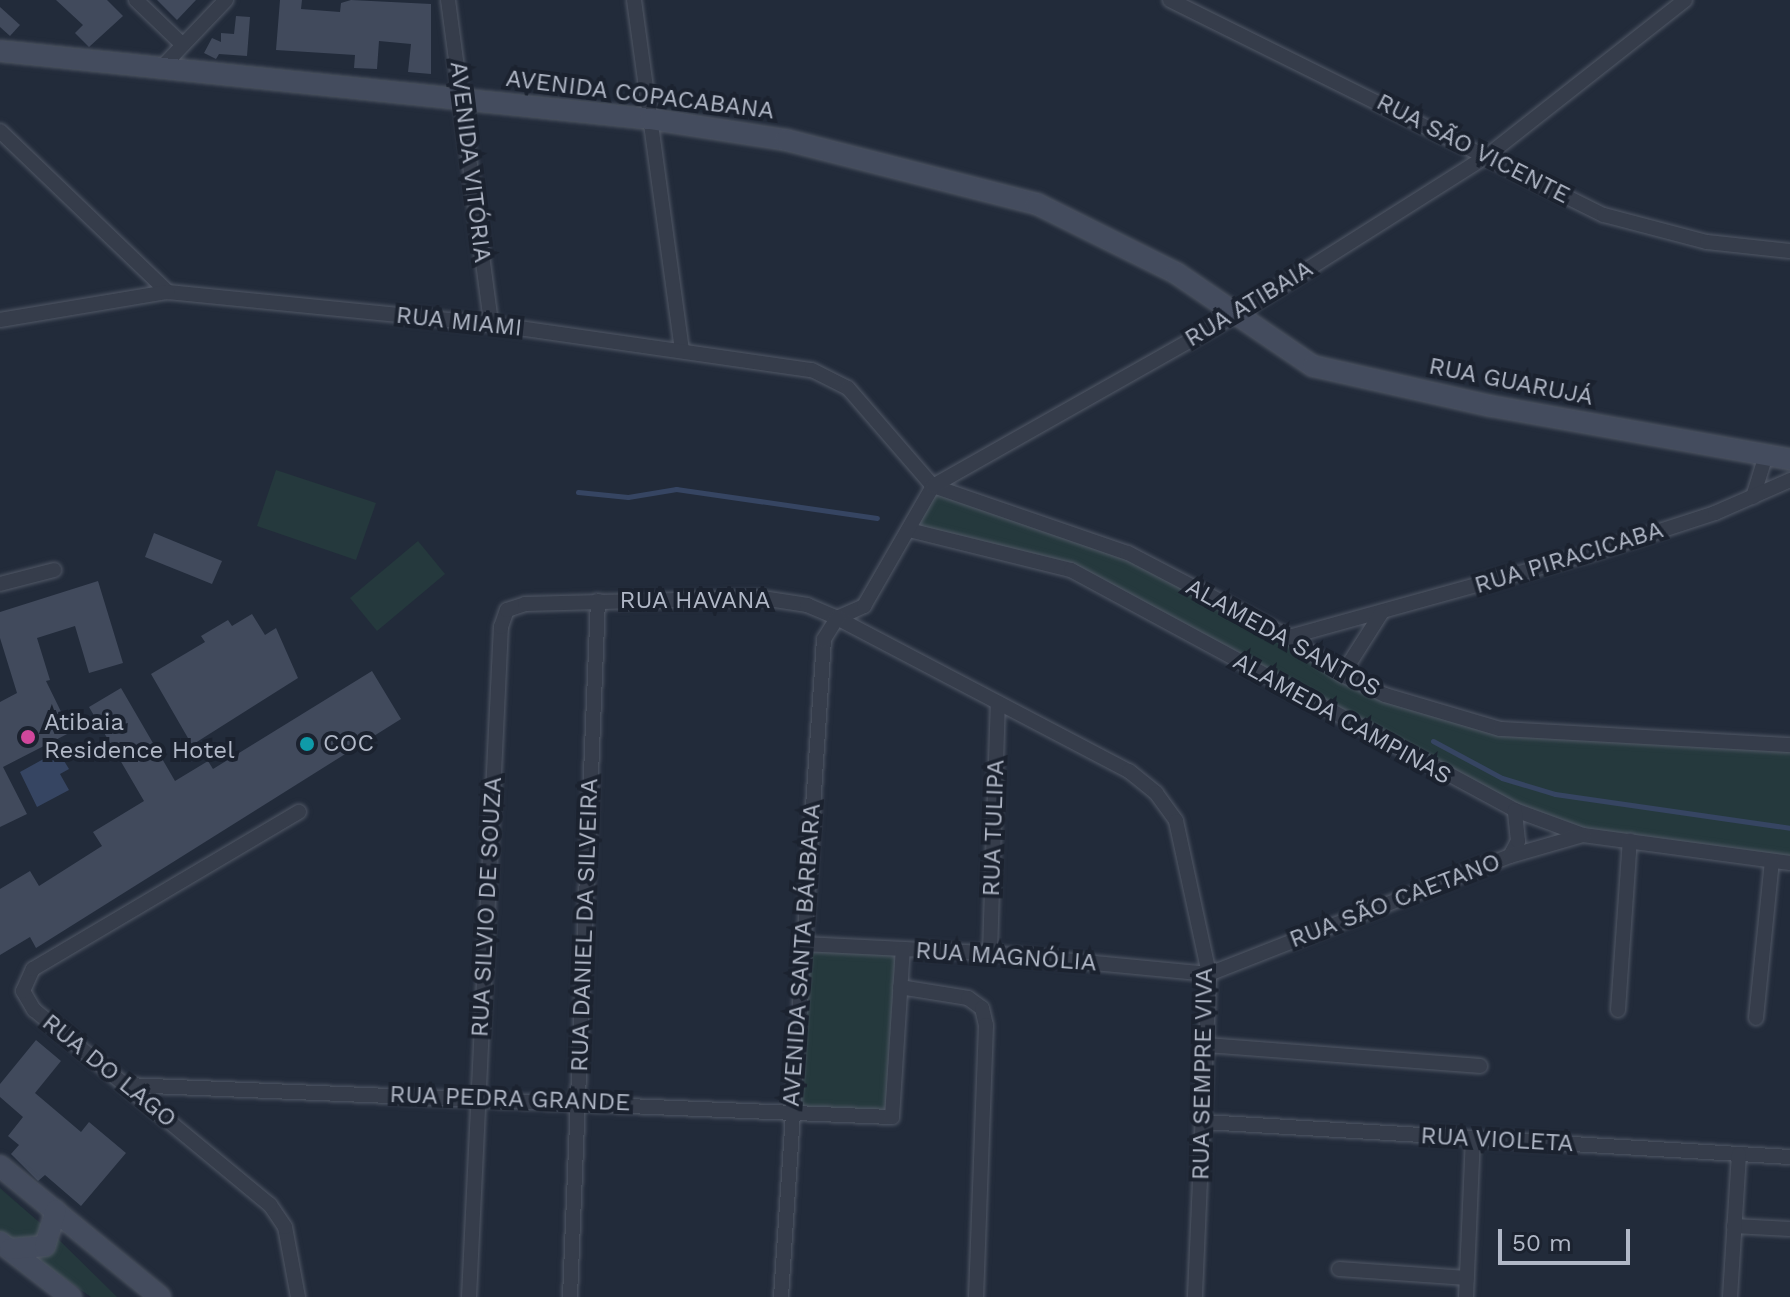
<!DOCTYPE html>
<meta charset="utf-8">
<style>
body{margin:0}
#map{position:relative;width:1790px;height:1297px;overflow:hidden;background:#222b3a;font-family:"Work Sans",sans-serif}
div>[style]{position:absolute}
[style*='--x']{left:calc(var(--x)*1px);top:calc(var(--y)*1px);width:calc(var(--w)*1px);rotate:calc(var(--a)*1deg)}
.green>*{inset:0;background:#25393d}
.water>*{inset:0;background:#364562}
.stream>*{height:5px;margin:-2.5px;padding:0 2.5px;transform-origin:2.5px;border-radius:2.5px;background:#364562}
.building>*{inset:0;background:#414a5c}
.roads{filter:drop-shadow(0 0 2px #515866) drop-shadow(0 0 2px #515866)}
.street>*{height:14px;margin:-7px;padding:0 7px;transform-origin:7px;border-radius:7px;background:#363d4b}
.secondary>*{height:20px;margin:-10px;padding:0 10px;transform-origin:10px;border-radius:10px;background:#444c5e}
.dots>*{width:22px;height:22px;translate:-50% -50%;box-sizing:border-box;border:4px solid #1b222f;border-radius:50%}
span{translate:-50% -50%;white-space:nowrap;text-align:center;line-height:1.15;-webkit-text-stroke:8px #1b222f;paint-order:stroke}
.street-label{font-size:24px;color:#b1b8c7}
.poi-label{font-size:24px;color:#b1b8c7}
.left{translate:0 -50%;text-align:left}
.scale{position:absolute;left:1498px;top:1229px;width:132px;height:36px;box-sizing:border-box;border:4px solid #b1b8c7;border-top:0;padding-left:10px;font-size:24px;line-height:28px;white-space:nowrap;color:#b1b8c7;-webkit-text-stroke:6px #1b222f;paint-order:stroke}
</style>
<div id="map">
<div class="green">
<div style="clip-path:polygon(276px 470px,376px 503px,356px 560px,257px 526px)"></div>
<div style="clip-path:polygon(933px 486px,1128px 553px,1342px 675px,1500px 729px,1790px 745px,1790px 863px,1583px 835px,1515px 810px,1071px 570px,909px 530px)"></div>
<div style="clip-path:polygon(418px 541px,445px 574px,377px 631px,350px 598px)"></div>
<div style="clip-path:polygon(803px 944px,903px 949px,892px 1117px,791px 1112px)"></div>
<div style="clip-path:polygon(0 1188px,55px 1236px,117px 1297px,91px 1297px,0 1233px)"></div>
</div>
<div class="water">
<div style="clip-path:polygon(58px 751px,69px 769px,60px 774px,69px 790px,37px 807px,20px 772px)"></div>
</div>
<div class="stream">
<div style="--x:578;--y:492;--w:50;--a:5.7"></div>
<div style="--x:628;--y:497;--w:49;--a:-9.5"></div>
<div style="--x:676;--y:489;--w:203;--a:8.2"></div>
<div style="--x:1433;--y:741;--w:78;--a:28.2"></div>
<div style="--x:1502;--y:778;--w:55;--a:16.8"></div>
<div style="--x:1555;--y:794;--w:237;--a:8.2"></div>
</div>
<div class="building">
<div style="clip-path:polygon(56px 0,107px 0,123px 16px,89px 47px,75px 33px,83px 25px)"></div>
<div style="clip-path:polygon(157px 0,196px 0,177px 20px)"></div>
<div style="clip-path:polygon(280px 0,302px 0,301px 9px,340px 12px,341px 3px,351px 0,431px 4px,431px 74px,408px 72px,411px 44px,379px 41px,377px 69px,354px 68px,355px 55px,276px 50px)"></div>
<div style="clip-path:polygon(0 7px,20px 25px,10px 36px,0 27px)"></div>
<div style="clip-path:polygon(236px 16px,250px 17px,247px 56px,219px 54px,216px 59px,204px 53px,212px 38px,221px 42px,221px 33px,234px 34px)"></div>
<div style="clip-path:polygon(154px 533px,222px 561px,212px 584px,145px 557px)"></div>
<div style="clip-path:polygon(98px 581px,123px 663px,89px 673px,75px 626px,37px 638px,50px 680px,46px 681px,71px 732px,3px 767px,27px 814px,0 827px,0 702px,17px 693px,0 638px,0 612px)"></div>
<div style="clip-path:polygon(252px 614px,265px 635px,276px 628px,298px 678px,192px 745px,151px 674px,205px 642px,201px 636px,228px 620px,232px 626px)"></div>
<div style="clip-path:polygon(372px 671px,401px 719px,36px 948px,30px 937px,0 955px,0 889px,30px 871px,39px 886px,102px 846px,93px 832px,144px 801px,89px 707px,121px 688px,175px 781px,208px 761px,213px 769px)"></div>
<div style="clip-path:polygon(36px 1040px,61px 1061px,35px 1093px,81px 1132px,89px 1122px,126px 1153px,81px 1206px,45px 1175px,38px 1181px,11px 1154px,19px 1145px,8px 1136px,23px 1117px,0 1097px,0 1084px)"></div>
</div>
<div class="roads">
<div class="street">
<div style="--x:136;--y:0;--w:65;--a:43.8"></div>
<div style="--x:448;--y:0;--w:327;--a:82.4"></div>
<div style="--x:634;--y:0;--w:352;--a:82.2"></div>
<div style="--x:1170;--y:0;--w:484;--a:26.4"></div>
<div style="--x:1604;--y:215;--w:106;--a:14.7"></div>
<div style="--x:1707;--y:242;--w:83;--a:6.2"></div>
<div style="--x:164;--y:65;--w:90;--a:-46.4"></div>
<div style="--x:0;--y:131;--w:233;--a:43.8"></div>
<div style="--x:168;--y:292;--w:325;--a:5.7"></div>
<div style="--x:491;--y:324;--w:324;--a:8.2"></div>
<div style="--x:812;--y:370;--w:40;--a:26.6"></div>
<div style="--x:848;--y:388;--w:130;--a:49.1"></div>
<div style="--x:933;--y:486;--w:206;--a:19"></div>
<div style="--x:1128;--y:553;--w:182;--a:27.6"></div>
<div style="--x:1289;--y:637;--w:65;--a:35.6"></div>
<div style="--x:1342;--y:675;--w:47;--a:24.9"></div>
<div style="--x:1385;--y:695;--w:120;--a:16.5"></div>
<div style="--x:1500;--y:729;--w:290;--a:3.2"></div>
<div style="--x:0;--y:320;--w:170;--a:-9.5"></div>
<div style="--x:1753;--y:497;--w:44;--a:-72.8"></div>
<div style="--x:909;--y:530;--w:167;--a:13.9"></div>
<div style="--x:1071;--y:570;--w:505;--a:28.39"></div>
<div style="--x:1515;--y:810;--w:72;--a:20.2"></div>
<div style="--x:1583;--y:835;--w:209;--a:7.7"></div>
<div style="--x:0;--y:584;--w:56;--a:-14.5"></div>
<div style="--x:837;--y:618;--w:30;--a:-24"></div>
<div style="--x:864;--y:606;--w:138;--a:-60.1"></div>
<div style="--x:933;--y:486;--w:353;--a:-29.5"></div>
<div style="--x:1240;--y:312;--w:292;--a:-32.3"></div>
<div style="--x:1487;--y:156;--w:252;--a:-38.2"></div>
<div style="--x:1289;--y:637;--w:311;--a:-15.5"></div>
<div style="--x:1589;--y:554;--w:133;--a:-18"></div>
<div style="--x:1715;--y:513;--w:82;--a:-23.7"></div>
<div style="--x:1342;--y:675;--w:75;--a:-57.6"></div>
<div style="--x:1510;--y:856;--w:17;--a:-62"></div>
<div style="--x:1518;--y:841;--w:31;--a:-96"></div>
<div style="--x:803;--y:944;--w:187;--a:2.8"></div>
<div style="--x:990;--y:953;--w:220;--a:5.5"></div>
<div style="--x:1209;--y:974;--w:323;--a:-21.4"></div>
<div style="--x:1510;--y:856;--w:76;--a:-16"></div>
<div style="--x:990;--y:953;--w:250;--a:-88.2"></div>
<div style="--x:900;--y:987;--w:69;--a:9.2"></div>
<div style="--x:968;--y:998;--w:17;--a:36"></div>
<div style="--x:982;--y:1008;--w:17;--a:77"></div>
<div style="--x:986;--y:1025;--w:272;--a:92.1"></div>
<div style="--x:1618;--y:1010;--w:170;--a:-86"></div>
<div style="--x:1756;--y:1018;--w:158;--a:-84.2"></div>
<div style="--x:1207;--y:1045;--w:274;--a:4.4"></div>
<div style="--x:127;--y:1085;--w:766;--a:2.4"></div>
<div style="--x:892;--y:1117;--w:168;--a:-86.3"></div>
<div style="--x:1204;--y:1122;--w:587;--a:3.42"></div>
<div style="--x:1734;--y:1226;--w:56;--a:3.1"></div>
<div style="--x:1339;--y:1269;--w:128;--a:4"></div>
<div style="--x:298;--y:1297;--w:71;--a:-100.5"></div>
<div style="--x:285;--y:1227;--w:27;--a:-124"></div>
<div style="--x:270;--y:1205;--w:306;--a:-140.4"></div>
<div style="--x:34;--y:1010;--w:22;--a:-120"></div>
<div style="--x:23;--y:991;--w:24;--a:-66"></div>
<div style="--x:33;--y:969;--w:309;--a:-30.6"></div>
<div style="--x:469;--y:1297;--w:671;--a:-87.27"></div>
<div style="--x:501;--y:627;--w:18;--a:-71"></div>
<div style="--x:507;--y:610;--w:19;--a:-18"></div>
<div style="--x:525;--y:604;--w:237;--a:-1.5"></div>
<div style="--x:762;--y:598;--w:46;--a:8.8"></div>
<div style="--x:807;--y:605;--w:33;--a:23"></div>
<div style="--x:837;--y:618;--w:330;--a:27.7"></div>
<div style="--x:1129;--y:771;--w:35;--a:39"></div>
<div style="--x:1156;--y:793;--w:34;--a:54"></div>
<div style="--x:1176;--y:821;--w:157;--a:77.8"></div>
<div style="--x:1209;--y:974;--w:323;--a:92.5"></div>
<div style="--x:570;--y:1297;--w:697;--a:-87.7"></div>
<div style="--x:781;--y:1297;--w:659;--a:-86.26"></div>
<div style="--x:824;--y:639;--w:25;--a:-58"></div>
<div style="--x:1466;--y:1297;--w:158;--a:-87.5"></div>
<div style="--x:1730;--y:1297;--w:143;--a:-86.4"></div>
</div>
<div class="secondary">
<div style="--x:0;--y:51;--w:654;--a:5.97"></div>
<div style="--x:650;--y:119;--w:138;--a:8.8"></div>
<div style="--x:786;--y:140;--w:259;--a:14.3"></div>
<div style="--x:1037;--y:204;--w:155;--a:26.4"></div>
<div style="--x:1176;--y:273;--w:166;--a:34.2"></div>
<div style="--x:1313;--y:366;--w:182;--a:12.7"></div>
<div style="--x:1491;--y:406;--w:304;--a:10.1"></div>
<div style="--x:0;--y:1166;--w:207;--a:39.3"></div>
<div style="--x:0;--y:1242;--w:90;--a:37.8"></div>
<div style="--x:10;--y:1249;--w:35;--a:-5"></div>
<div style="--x:45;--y:1246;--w:37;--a:-73"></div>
</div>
</div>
<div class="dots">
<div style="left:28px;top:737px;background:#d1479c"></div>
<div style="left:307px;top:744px;background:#0f9aa8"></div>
</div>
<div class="street-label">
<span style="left:640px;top:95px;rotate:7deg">AVENIDA COPACABANA</span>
<span style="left:1473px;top:149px;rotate:27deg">RUA SÃO VICENTE</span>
<span style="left:470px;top:162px;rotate:83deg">AVENIDA VITÓRIA</span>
<span style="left:1249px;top:304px;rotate:-31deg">RUA ATIBAIA</span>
<span style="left:459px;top:322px;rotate:6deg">RUA MIAMI</span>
<span style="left:1511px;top:382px;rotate:11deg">RUA GUARUJÁ</span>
<span style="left:1569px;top:558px;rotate:-17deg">RUA PIRACICABA</span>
<span style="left:695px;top:601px">RUA HAVANA</span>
<span style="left:1283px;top:638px;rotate:29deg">ALAMEDA SANTOS</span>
<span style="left:1342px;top:719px;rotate:29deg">ALAMEDA CAMPINAS</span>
<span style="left:994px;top:828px;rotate:-88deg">RUA TULIPA</span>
<span style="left:1395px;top:901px;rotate:-21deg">RUA SÃO CAETANO</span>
<span style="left:487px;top:907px;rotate:-87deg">RUA SILVIO DE SOUZA</span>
<span style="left:585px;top:925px;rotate:-88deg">RUA DANIEL DA SILVEIRA</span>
<span style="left:802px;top:955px;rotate:-86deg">AVENIDA SANTA BÁRBARA</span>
<span style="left:1006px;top:957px;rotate:4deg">RUA MAGNÓLIA</span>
<span style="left:109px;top:1071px;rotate:39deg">RUA DO LAGO</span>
<span style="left:1203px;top:1074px;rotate:-89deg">RUA SEMPRE VIVA</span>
<span style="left:510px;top:1099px;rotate:2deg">RUA PEDRA GRANDE</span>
<span style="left:1497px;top:1140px;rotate:3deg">RUA VIOLETA</span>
</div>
<div class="poi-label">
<span class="left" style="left:44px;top:737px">Atibaia<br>Residence Hotel</span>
<span class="left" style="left:323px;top:744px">COC</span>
</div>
<div class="scale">50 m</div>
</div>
